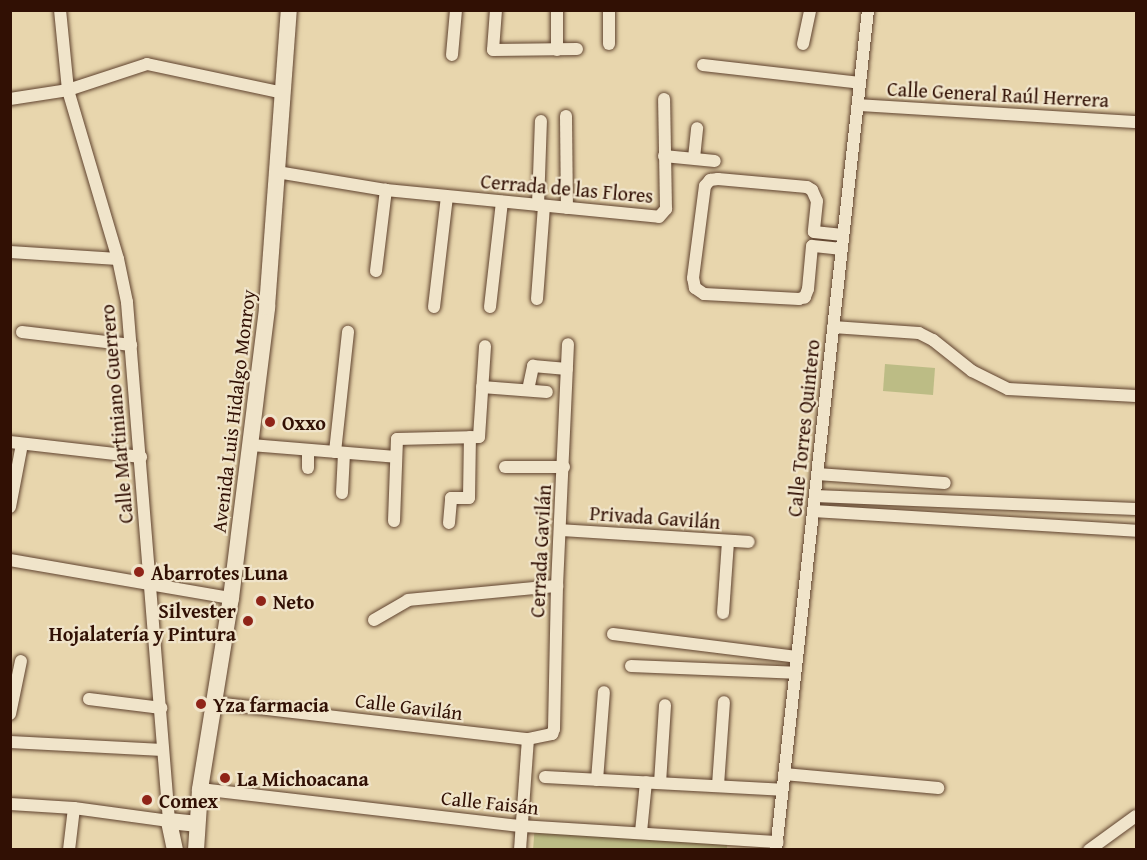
<!DOCTYPE html>
<meta charset="utf-8">
<style>
body{margin:0}
#map{position:relative;width:1147px;height:860px;overflow:hidden;background:#e8d6ad;font-family:"Gentium Book Plus",serif}
div>[style]{position:absolute}
[style*='--x']{left:calc(var(--x)*1px);top:calc(var(--y)*1px);width:calc(var(--w)*1px);rotate:calc(var(--a)*1deg)}
.green>*{inset:0;background:#bcbc85}
.roads{filter:drop-shadow(0 0 2px #5f422e) drop-shadow(0 0 2px #5f422e)}
.street>*{height:12px;margin:-6px;padding:0 6px;transform-origin:6px;border-radius:6px;background:#f0e4ca}
.secondary>*{height:16px;margin:-8px;padding:0 8px;transform-origin:8px;border-radius:8px;background:#f0e4ca}
.dots>*{width:16px;height:16px;translate:-50% -50%;box-sizing:border-box;border:3px solid #f0e4ca;border-radius:50%}
span{translate:-50% -50%;white-space:nowrap;text-align:center;line-height:1.15;-webkit-text-stroke:4.5px #f0e4ca;paint-order:stroke}
.street-label{font-size:20px;color:#311004}
.poi-label{font-size:20px;color:#311004;font-weight:700}
.left{translate:0 -50%;text-align:left}
.right{translate:-100% -50%;text-align:right}
.frame{position:absolute;inset:0;border:12px solid #311004;pointer-events:none}
</style>
<div id="map">
<div class="green">
<div style="clip-path:polygon(885px 364px,935px 368px,933px 395px,883px 391px)"></div>
<div style="clip-path:polygon(535px 825px,727px 845px,727px 850px,533px 850px)"></div>
</div>
<div class="roads">
<div class="street">
<div style="--x:496;--y:10;--w:40;--a:94.3"></div>
<div style="--x:493;--y:50;--w:84;--a:-0.7"></div>
<div style="--x:557;--y:10;--w:40;--a:90"></div>
<div style="--x:609;--y:44;--w:34;--a:-90"></div>
<div style="--x:803;--y:44;--w:35;--a:-78"></div>
<div style="--x:452;--y:55;--w:45;--a:-84.9"></div>
<div style="--x:703;--y:65;--w:158;--a:6.5"></div>
<div style="--x:10;--y:99;--w:59;--a:-8.8"></div>
<div style="--x:68;--y:90;--w:83;--a:-18.2"></div>
<div style="--x:147;--y:64;--w:139;--a:12"></div>
<div style="--x:858;--y:105;--w:279;--a:3.5"></div>
<div style="--x:566;--y:116;--w:92;--a:89.4"></div>
<div style="--x:664;--y:156;--w:51;--a:5.6"></div>
<div style="--x:694;--y:158;--w:30;--a:-84"></div>
<div style="--x:277;--y:172;--w:110;--a:9.4"></div>
<div style="--x:386;--y:190;--w:274;--a:5.6"></div>
<div style="--x:659;--y:217;--w:11;--a:-49"></div>
<div style="--x:666;--y:209;--w:110;--a:-91"></div>
<div style="--x:538;--y:205;--w:84;--a:-88"></div>
<div style="--x:842;--y:249;--w:30;--a:-174"></div>
<div style="--x:812;--y:246;--w:43;--a:95.3"></div>
<div style="--x:808;--y:289;--w:9;--a:111"></div>
<div style="--x:805;--y:297;--w:6;--a:162"></div>
<div style="--x:799;--y:299;--w:95;--a:-177"></div>
<div style="--x:704;--y:294;--w:11;--a:-146"></div>
<div style="--x:695;--y:288;--w:10;--a:-101"></div>
<div style="--x:693;--y:278;--w:93;--a:-82.6"></div>
<div style="--x:705;--y:186;--w:8;--a:-50"></div>
<div style="--x:710;--y:180;--w:8;--a:-7"></div>
<div style="--x:718;--y:179;--w:89;--a:5.1"></div>
<div style="--x:807;--y:187;--w:6;--a:31"></div>
<div style="--x:812;--y:190;--w:12;--a:66"></div>
<div style="--x:817;--y:201;--w:31;--a:96"></div>
<div style="--x:814;--y:232;--w:29;--a:6"></div>
<div style="--x:10;--y:252;--w:108;--a:3.7"></div>
<div style="--x:376;--y:271;--w:82;--a:-83"></div>
<div style="--x:537;--y:299;--w:93;--a:-85.7"></div>
<div style="--x:434;--y:307;--w:111;--a:-83.3"></div>
<div style="--x:490;--y:307;--w:106;--a:-83.5"></div>
<div style="--x:833;--y:327;--w:86;--a:4"></div>
<div style="--x:919;--y:333;--w:16;--a:27"></div>
<div style="--x:933;--y:340;--w:50;--a:38.5"></div>
<div style="--x:972;--y:371;--w:40;--a:26.6"></div>
<div style="--x:1008;--y:389;--w:128;--a:3.1"></div>
<div style="--x:22;--y:332;--w:110;--a:6.8"></div>
<div style="--x:482;--y:387;--w:65;--a:4.4"></div>
<div style="--x:528;--y:390;--w:25;--a:-78"></div>
<div style="--x:533;--y:366;--w:34;--a:5"></div>
<div style="--x:10;--y:442;--w:132;--a:6.5"></div>
<div style="--x:251;--y:445;--w:145;--a:4.7"></div>
<div style="--x:308;--y:450;--w:18;--a:90"></div>
<div style="--x:335;--y:452;--w:121;--a:-83.8"></div>
<div style="--x:505;--y:467;--w:59;--a:0"></div>
<div style="--x:817;--y:474;--w:128;--a:4"></div>
<div style="--x:342;--y:493;--w:40;--a:-87.1"></div>
<div style="--x:815;--y:496;--w:321;--a:2.3"></div>
<div style="--x:10;--y:507;--w:64;--a:-79.2"></div>
<div style="--x:813;--y:511;--w:324;--a:3.5"></div>
<div style="--x:394;--y:521;--w:82;--a:-87.9"></div>
<div style="--x:397;--y:439;--w:82;--a:-1.4"></div>
<div style="--x:479;--y:437;--w:91;--a:-86.2"></div>
<div style="--x:449;--y:523;--w:25;--a:-85"></div>
<div style="--x:451;--y:498;--w:18;--a:0"></div>
<div style="--x:469;--y:498;--w:61;--a:-89.1"></div>
<div style="--x:560;--y:530;--w:189;--a:3.6"></div>
<div style="--x:10;--y:560;--w:224;--a:9.8"></div>
<div style="--x:723;--y:613;--w:72;--a:-86"></div>
<div style="--x:374;--y:620;--w:39;--a:-30"></div>
<div style="--x:408;--y:600;--w:150;--a:-5.4"></div>
<div style="--x:613;--y:634;--w:185;--a:7.1"></div>
<div style="--x:631;--y:666;--w:164;--a:2.4"></div>
<div style="--x:89;--y:699;--w:73;--a:7.1"></div>
<div style="--x:215;--y:703;--w:315;--a:6.6"></div>
<div style="--x:528;--y:739;--w:25;--a:-12"></div>
<div style="--x:552;--y:734;--w:5;--a:-68"></div>
<div style="--x:554;--y:729;--w:143;--a:-88.8"></div>
<div style="--x:557;--y:586;--w:242;--a:-87.4"></div>
<div style="--x:10;--y:714;--w:54;--a:-78.3"></div>
<div style="--x:10;--y:742;--w:153;--a:3"></div>
<div style="--x:784;--y:774;--w:155;--a:5.2"></div>
<div style="--x:545;--y:777;--w:237;--a:3.1"></div>
<div style="--x:597;--y:780;--w:88;--a:-85.5"></div>
<div style="--x:660;--y:783;--w:78;--a:-86.3"></div>
<div style="--x:718;--y:785;--w:83;--a:-85.9"></div>
<div style="--x:200;--y:789;--w:324;--a:6.6"></div>
<div style="--x:522;--y:826;--w:256;--a:3.6"></div>
<div style="--x:10;--y:804;--w:64;--a:3.6"></div>
<div style="--x:74;--y:808;--w:96;--a:7.8"></div>
<div style="--x:169;--y:821;--w:521;--a:-94.63"></div>
<div style="--x:127;--y:302;--w:44;--a:-101.8"></div>
<div style="--x:118;--y:259;--w:176;--a:-106.5"></div>
<div style="--x:68;--y:90;--w:80;--a:-95.7"></div>
<div style="--x:641;--y:832;--w:50;--a:-84.3"></div>
<div style="--x:69;--y:850;--w:42;--a:-83.2"></div>
<div style="--x:520;--y:850;--w:111;--a:-85.9"></div>
<div style="--x:776;--y:850;--w:845;--a:-83.75"></div>
<div style="--x:1089;--y:850;--w:58;--a:-35.9"></div>
</div>
<div class="secondary">
<div style="--x:175;--y:850;--w:30;--a:-102"></div>
<div style="--x:169;--y:821;--w:27;--a:6"></div>
<div style="--x:196;--y:850;--w:61;--a:-86.2"></div>
<div style="--x:200;--y:789;--w:193;--a:-80.8"></div>
<div style="--x:231;--y:598;--w:293;--a:-82.9"></div>
<div style="--x:267;--y:307;--w:298;--a:-85.8"></div>
</div>
</div>
<div class="dots">
<div style="left:270px;top:422px;background:#8f2418"></div>
<div style="left:139px;top:572px;background:#8f2418"></div>
<div style="left:261px;top:601px;background:#8f2418"></div>
<div style="left:248px;top:621px;background:#8f2418"></div>
<div style="left:201px;top:704px;background:#8f2418"></div>
<div style="left:225px;top:778px;background:#8f2418"></div>
<div style="left:147px;top:800px;background:#8f2418"></div>
</div>
<div class="street-label">
<span style="left:998px;top:94px;rotate:3deg">Calle General Raúl Herrera</span>
<span style="left:567px;top:188px;rotate:5deg">Cerrada de las Flores</span>
<span style="left:233px;top:411px;rotate:-83deg">Avenida Luis Hidalgo Monroy</span>
<span style="left:116px;top:414px;rotate:-95deg">Calle Martiniano Guerrero</span>
<span style="left:803px;top:428px;rotate:-84deg">Calle Torres Quintero</span>
<span style="left:655px;top:517px;rotate:4deg">Privada Gavilán</span>
<span style="left:540px;top:551px;rotate:-87deg">Cerrada Gavilán</span>
<span style="left:409px;top:706px;rotate:7deg">Calle Gavilán</span>
<span style="left:490px;top:802px;rotate:6deg">Calle Faisán</span>
</div>
<div class="poi-label">
<span class="left" style="left:282px;top:422px">Oxxo</span>
<span class="left" style="left:151px;top:572px">Abarrotes Luna</span>
<span class="left" style="left:273px;top:601px">Neto</span>
<span class="right" style="left:236px;top:622px">Silvester<br>Hojalatería y Pintura</span>
<span class="left" style="left:213px;top:704px">Yza farmacia</span>
<span class="left" style="left:237px;top:778px">La Michoacana</span>
<span class="left" style="left:159px;top:800px">Comex</span>
</div>
<div class="frame"></div>
</div>
